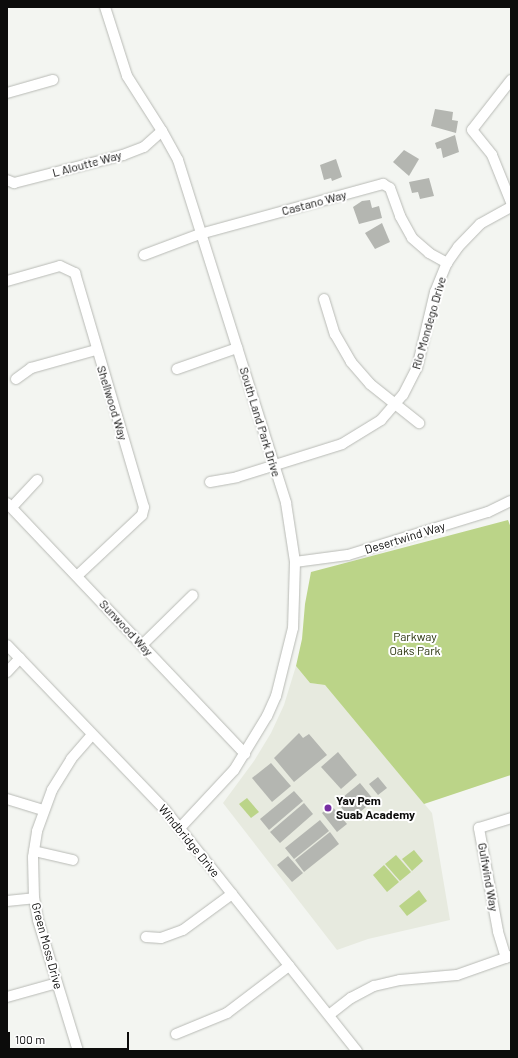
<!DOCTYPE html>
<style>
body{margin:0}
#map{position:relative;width:518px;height:1058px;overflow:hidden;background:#f3f5f1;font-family:Barlow,sans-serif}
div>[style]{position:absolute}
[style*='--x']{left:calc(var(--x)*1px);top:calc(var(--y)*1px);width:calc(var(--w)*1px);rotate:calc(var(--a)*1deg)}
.built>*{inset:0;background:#e7eadf}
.green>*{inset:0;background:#bbd488}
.building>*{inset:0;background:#b4b6b1}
.roads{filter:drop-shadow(0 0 1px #b8bab5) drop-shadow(0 0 1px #b8bab5)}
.minor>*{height:10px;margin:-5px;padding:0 5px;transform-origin:5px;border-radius:5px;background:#fff}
.dots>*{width:11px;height:11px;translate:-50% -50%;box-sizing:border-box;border:2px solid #fff;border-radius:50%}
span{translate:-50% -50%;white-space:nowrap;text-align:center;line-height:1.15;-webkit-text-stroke:4px #fff;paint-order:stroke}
.street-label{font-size:12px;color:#0c0c0b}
.park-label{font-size:12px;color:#29340d}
.poi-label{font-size:12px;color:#0c0c0b;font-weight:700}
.left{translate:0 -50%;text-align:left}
.frame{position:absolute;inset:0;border:8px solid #0c0c0b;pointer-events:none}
.scale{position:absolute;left:8px;top:1032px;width:121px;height:18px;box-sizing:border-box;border:2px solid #0c0c0b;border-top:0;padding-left:5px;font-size:12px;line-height:14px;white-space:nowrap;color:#0c0c0b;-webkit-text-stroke:3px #fff;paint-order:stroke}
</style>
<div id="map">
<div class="built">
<div style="clip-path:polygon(296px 666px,310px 683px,325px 685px,432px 813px,450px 920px,368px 939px,337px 950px,223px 803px,254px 761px,271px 733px,284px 705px)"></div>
</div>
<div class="green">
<div style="clip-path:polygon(508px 520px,511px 528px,511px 775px,424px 804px,325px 685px,310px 683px,296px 666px,302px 639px,305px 604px,311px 572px)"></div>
<div style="clip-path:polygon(247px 798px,259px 812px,251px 818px,239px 804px)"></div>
<div style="clip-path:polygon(414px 850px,423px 861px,412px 871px,402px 859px)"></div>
<div style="clip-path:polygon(396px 855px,411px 872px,400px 881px,385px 864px)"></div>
<div style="clip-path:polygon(384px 865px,399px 882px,387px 892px,373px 875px)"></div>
<div style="clip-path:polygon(419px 890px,427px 901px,407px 916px,399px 906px)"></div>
</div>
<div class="building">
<div style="clip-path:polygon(435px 109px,453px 112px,452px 120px,458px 121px,456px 133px,431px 126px)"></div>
<div style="clip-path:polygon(455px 135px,459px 152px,443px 158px,441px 148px,437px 149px,435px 143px)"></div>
<div style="clip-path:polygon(404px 150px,419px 159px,409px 176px,393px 162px)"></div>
<div style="clip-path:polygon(336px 159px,342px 177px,332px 181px,331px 178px,324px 180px,320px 165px)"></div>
<div style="clip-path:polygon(429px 178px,434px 196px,420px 199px,418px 192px,412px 193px,409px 182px)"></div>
<div style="clip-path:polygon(370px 200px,372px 208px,379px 206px,382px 218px,359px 224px,353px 207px,362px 201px)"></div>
<div style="clip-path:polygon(382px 223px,390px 242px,375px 249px,365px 233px)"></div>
<div style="clip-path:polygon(299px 733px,303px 738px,309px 734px,327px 755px,294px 782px,274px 758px)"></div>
<div style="clip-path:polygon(338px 752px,357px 775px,341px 789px,321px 767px)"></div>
<div style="clip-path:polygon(271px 763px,291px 786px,272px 802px,252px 778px)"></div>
<div style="clip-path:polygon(378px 777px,387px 788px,378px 795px,369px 784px)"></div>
<div style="clip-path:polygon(360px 783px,374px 800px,351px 820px,337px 802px)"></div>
<div style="clip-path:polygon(294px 791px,303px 801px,269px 830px,260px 819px)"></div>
<div style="clip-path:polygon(304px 803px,313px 814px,280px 843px,270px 832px)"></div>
<div style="clip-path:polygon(331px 805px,347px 824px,337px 832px,322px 813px)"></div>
<div style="clip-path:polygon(320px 820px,329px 831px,294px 859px,285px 848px)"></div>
<div style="clip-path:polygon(330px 832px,339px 844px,304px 872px,295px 860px)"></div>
<div style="clip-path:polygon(288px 856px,303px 873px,292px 882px,277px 865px)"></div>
</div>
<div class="roads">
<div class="minor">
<div style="--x:105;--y:7;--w:72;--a:72.3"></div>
<div style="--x:127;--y:76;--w:65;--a:57.5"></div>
<div style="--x:162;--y:131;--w:33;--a:61"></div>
<div style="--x:178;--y:160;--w:360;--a:72.5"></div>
<div style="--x:286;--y:503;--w:60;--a:81.3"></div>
<div style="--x:295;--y:562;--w:66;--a:91.7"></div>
<div style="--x:293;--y:628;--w:70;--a:104"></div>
<div style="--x:276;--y:696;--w:22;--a:114"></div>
<div style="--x:267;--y:716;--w:63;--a:121.4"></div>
<div style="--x:234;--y:770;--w:79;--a:133"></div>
<div style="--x:511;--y:80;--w:63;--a:128"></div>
<div style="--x:472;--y:130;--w:32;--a:51"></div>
<div style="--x:492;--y:155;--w:51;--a:68"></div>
<div style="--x:7;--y:93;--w:48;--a:-15.8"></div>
<div style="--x:7;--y:180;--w:8;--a:23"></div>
<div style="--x:14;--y:183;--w:113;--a:-14.4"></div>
<div style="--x:123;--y:155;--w:22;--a:-21"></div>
<div style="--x:144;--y:147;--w:24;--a:-42"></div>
<div style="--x:144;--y:255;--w:60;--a:-20.6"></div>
<div style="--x:200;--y:234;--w:190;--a:-15.3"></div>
<div style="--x:383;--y:184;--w:8;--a:30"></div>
<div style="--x:390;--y:188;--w:30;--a:70"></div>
<div style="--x:400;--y:216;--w:25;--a:61"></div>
<div style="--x:412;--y:238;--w:23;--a:41"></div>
<div style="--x:429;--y:253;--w:21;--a:29"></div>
<div style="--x:7;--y:281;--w:55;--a:-15.8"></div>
<div style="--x:60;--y:266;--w:17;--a:25"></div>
<div style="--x:75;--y:273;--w:244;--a:73.6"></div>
<div style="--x:144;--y:507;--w:8;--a:104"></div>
<div style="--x:142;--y:515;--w:89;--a:136.8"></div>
<div style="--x:324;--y:299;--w:37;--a:73"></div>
<div style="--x:335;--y:334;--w:32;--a:60"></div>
<div style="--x:351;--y:362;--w:29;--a:49"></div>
<div style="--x:370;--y:384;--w:63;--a:38.5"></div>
<div style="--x:177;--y:369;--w:64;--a:-19.3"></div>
<div style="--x:16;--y:379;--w:19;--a:-36"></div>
<div style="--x:31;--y:368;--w:67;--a:-15.5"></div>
<div style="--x:210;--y:482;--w:27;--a:-10"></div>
<div style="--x:237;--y:477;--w:110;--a:-17.4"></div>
<div style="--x:342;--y:444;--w:46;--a:-31.6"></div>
<div style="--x:381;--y:420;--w:33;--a:-49"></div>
<div style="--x:403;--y:395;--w:30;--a:-63"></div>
<div style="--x:417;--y:368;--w:78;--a:-76.7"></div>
<div style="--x:435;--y:292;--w:31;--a:-68"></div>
<div style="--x:447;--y:263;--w:19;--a:-55"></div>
<div style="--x:458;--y:247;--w:32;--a:-46"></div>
<div style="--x:480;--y:224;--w:35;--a:-29"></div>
<div style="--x:7;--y:503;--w:346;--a:46.5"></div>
<div style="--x:12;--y:507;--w:37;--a:-47"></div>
<div style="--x:295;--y:562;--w:53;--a:-7.5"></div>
<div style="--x:348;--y:555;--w:146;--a:-17.1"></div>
<div style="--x:488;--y:512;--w:25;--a:-26"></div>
<div style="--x:7;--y:645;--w:230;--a:46.2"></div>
<div style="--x:166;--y:811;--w:307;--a:51.5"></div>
<div style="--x:142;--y:645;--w:71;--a:-44.4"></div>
<div style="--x:7;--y:672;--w:19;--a:-47"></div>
<div style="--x:7;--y:799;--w:38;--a:17"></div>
<div style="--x:34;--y:851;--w:40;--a:13"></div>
<div style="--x:7;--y:901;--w:27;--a:-6"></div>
<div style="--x:146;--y:937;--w:15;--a:4"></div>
<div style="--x:161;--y:938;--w:23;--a:-20"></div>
<div style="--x:183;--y:930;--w:61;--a:-36.3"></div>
<div style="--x:506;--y:958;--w:28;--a:-107"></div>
<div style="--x:498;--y:931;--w:105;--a:-100.5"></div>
<div style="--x:479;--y:828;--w:34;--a:-17"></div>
<div style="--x:7;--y:997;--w:52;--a:-15.6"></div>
<div style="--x:329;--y:1015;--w:28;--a:-38"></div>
<div style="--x:351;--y:998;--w:26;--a:-28"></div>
<div style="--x:374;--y:986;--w:27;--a:-13"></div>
<div style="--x:400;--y:980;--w:57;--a:-5"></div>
<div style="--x:457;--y:975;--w:57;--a:-19.4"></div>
<div style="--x:176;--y:1034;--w:55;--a:-22.4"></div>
<div style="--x:227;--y:1013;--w:78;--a:-37.2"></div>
<div style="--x:78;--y:1051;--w:137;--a:-107"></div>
<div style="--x:38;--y:920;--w:22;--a:-100"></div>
<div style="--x:34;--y:898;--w:41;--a:-91.4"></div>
<div style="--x:33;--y:857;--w:26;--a:-81"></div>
<div style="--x:37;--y:831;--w:44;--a:-69.9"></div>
<div style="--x:52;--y:790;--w:36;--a:-58"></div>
<div style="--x:71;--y:759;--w:32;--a:-49"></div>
</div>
</div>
<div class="dots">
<div style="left:328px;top:808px;background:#772fa2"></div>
</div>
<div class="street-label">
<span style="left:87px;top:164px;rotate:-15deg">L Aloutte Way</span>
<span style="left:314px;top:203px;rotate:-15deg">Castano Way</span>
<span style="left:429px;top:323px;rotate:-74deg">Rio Mondego Drive</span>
<span style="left:112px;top:403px;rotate:73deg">Shellwood Way</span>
<span style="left:260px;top:422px;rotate:73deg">South Land Park Drive</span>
<span style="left:405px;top:538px;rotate:-17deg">Desertwind Way</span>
<span style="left:126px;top:628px;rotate:47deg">Sunwood Way</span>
<span style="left:189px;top:841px;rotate:51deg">Windbridge Drive</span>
<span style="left:488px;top:877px;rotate:80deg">Gulfwind Way</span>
<span style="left:47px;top:946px;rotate:75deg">Green Moss Drive</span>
</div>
<div class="park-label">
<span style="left:415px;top:644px">Parkway<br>Oaks Park</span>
</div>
<div class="poi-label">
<span class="left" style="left:336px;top:808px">Yav Pem<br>Suab Academy</span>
</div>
<div class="frame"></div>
<div class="scale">100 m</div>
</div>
